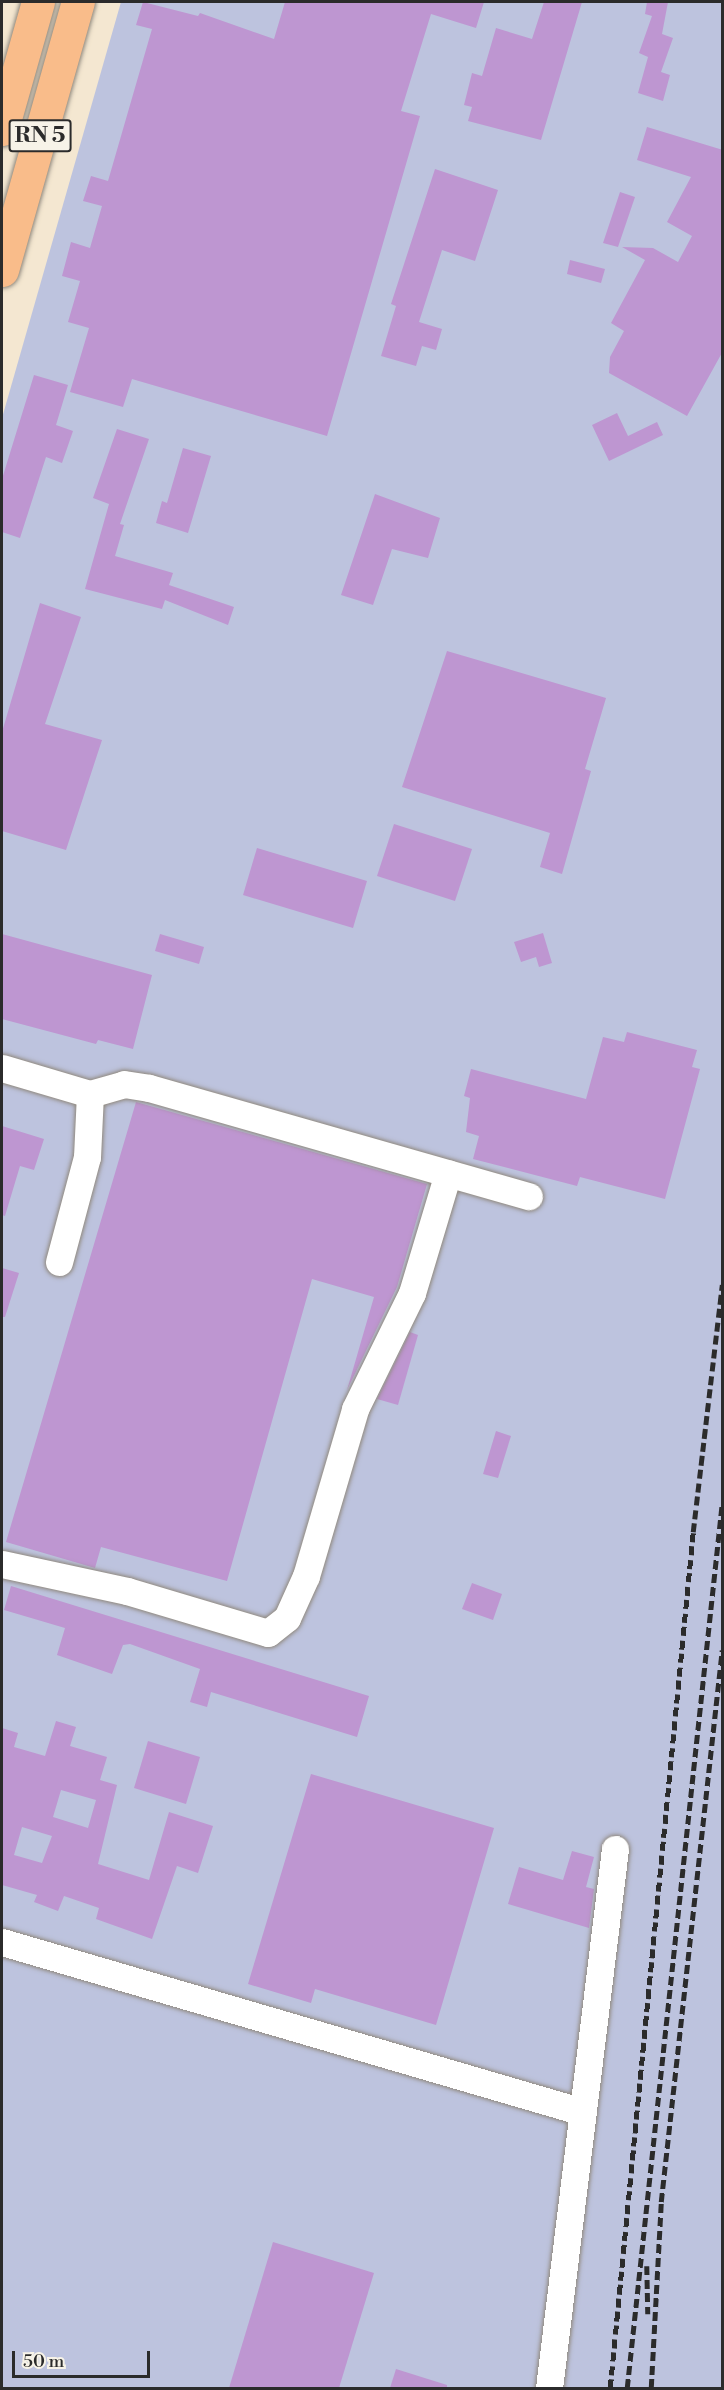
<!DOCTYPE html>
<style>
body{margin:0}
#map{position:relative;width:724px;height:2390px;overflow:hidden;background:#f4e7d1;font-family:"Libre Bodoni",serif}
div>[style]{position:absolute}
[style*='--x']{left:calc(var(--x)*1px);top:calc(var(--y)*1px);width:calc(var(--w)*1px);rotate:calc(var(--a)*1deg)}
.industrial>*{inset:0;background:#bdc3de}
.building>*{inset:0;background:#be96d1}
.roads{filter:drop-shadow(0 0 2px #90897e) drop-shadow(0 0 2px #90897e)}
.minor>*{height:27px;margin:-13.5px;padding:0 13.5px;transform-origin:13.5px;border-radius:13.5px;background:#fff}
.highway>*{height:33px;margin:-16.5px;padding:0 16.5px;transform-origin:16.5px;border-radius:16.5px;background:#f9bc8a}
.rail>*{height:4.5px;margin-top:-2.25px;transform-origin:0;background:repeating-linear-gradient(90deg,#2b2b2b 0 9px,transparent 0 13.5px)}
span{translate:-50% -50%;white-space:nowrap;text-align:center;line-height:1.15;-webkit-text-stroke:5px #f7f3e8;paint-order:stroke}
.shield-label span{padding:2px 4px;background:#f7f3e8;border:2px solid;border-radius:4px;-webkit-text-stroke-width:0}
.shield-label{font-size:22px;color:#2b2b2b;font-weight:700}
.frame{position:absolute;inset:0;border:3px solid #2b2b2b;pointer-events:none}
.scale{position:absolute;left:12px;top:2351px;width:138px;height:27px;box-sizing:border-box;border:3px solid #2b2b2b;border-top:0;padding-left:8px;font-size:18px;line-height:21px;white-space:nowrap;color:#2b2b2b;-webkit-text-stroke:4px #f7f3e8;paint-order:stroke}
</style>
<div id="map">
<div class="industrial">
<div style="clip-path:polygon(121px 2px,722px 2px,722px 2388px,2px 2388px,2px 418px)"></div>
</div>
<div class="building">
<div style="clip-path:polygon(143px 2px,198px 16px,200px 13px,274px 39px,285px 2px,484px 2px,476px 28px,431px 14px,401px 111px,420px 116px,327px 436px,132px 379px,123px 407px,70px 392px,89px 328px,68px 322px,80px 281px,62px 276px,71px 242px,90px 248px,102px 206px,83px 201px,91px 176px,108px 181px,152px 29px,136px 25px)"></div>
<div style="clip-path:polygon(544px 2px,582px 2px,541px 140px,468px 121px,472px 107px,464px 105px,472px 73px,482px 76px,496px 28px,532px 39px)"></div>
<div style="clip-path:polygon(647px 2px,668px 2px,662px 34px,673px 38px,661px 72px,670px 75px,663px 101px,638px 93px,648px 57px,639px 53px,652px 16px,645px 14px)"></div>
<div style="clip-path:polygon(647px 127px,723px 150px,723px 351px,687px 416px,609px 373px,610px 357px,624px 331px,611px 323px,645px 260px,622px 247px,653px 248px,678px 262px,692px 236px,667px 222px,691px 177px,637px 160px)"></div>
<div style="clip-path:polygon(435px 169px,498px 190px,475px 261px,442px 250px,419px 322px,442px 329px,436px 350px,422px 346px,416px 366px,381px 356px,396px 306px,391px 304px)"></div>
<div style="clip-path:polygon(620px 192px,635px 197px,618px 247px,603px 243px)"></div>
<div style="clip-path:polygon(570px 260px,605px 269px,601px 283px,567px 274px)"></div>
<div style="clip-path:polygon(34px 375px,68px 385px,56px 425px,73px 431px,62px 463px,46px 457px,20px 538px,2px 532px,2px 479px)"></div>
<div style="clip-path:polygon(617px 413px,628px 436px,657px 422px,663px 435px,609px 461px,592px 425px)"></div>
<div style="clip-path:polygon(117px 429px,149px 439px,120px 524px,124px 525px,115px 556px,173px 573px,169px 585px,234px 607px,228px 625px,165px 600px,162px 609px,85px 589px,109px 504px,93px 498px)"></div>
<div style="clip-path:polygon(183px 448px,211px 456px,188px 533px,156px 523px,162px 501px,167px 503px)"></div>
<div style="clip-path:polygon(375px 494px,440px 518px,428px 558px,392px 549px,373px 605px,341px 595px)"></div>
<div style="clip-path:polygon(40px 603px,81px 617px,45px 724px,102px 740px,66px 850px,2px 831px,2px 732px)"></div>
<div style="clip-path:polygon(447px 651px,606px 698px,585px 769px,591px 771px,562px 874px,540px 867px,550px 833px,402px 787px)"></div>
<div style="clip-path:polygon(394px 824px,472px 849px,455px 901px,377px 876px)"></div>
<div style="clip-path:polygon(257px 848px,367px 881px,353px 928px,243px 895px)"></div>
<div style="clip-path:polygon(543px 933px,552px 963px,539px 967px,536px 957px,521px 962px,514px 942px)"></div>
<div style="clip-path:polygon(2px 934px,152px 975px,133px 1049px,98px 1040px,96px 1044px,2px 1019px)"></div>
<div style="clip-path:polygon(160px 934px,204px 947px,199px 964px,155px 951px)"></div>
<div style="clip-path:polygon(627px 1032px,697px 1050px,692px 1067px,700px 1069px,665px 1199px,580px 1177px,577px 1186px,473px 1159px,479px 1136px,466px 1132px,470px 1098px,464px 1096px,471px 1069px,586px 1099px,603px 1037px,624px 1042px)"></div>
<div style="clip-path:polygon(136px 1102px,427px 1184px,397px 1287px,347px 1390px,374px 1297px,312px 1279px,227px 1581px,101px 1547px,95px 1568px,6px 1542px)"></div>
<div style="clip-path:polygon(2px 1126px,44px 1139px,34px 1170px,20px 1166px,5px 1216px,2px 1215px)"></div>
<div style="clip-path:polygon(2px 1268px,19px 1273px,5px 1317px,2px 1317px)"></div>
<div style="clip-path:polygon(410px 1332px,418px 1335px,398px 1405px,377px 1399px)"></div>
<div style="clip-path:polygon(496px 1431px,511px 1436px,498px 1478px,483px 1474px)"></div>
<div style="clip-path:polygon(472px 1583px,502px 1594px,493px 1620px,462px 1609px)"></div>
<div style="clip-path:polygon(11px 1586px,369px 1696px,357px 1737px,211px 1692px,207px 1707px,190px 1702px,200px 1669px,130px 1644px,123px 1645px,112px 1674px,57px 1655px,65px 1628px,4px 1610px)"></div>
<div style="clip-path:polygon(evenodd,56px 1721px,76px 1727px,70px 1746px,107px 1757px,100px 1780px,117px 1785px,98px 1864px,149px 1880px,169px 1812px,213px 1826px,198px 1873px,177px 1866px,152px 1939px,96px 1919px,99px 1908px,64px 1896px,58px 1911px,34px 1902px,37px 1895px,2px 1885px,2px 1728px,18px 1733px,14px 1747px,45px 1756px,56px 1721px,61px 1790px,96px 1800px,88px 1828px,53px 1817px,61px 1790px,56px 1721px,22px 1827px,52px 1836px,42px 1863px,14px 1855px,22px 1827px)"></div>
<div style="clip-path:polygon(148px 1741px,200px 1757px,186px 1804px,134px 1788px)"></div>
<div style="clip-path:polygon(311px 1774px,494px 1828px,436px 2025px,315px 1989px,311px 2003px,248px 1984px)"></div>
<div style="clip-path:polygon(572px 1851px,594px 1857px,586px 1887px,594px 1889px,589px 1928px,508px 1904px,519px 1867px,563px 1880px)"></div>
<div style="clip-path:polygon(273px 2242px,374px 2273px,339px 2388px,229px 2388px)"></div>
<div style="clip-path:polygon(396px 2369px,447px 2385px,447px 2388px,390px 2388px)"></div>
</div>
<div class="roads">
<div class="minor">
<div style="--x:2;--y:1068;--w:92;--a:16.5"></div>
<div style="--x:90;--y:1094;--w:35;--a:-16"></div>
<div style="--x:124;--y:1084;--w:25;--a:9"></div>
<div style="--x:149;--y:1088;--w:395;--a:15.9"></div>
<div style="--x:59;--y:1262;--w:109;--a:-75.1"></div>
<div style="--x:87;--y:1157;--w:63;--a:-87.3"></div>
<div style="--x:2;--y:1564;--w:128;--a:12.2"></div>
<div style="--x:127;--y:1591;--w:147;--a:16.6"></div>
<div style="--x:268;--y:1633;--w:24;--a:-38"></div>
<div style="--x:287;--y:1618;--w:46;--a:-65.7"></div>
<div style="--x:306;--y:1576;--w:174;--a:-73.6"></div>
<div style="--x:355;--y:1409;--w:129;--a:-63.8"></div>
<div style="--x:412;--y:1293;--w:125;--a:-73.3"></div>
<div style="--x:2;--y:1942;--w:605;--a:16.31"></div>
<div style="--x:549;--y:2388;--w:543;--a:-83.02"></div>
</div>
<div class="highway">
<div style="--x:2;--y:129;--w:132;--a:-74.2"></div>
<div style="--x:2;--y:270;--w:279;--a:-74.2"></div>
</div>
</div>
<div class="rail">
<div style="--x:647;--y:2266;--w:48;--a:88.8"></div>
<div style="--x:610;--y:2388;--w:860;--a:-84.46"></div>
<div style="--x:693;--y:1532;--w:249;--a:-83.3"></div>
<div style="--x:627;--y:2388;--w:889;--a:-83.87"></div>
<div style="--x:651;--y:2388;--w:186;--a:-86.9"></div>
<div style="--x:661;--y:2202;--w:555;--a:-83.69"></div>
</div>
<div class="shield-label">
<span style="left:40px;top:136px">RN 5</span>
</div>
<div class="frame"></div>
<div class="scale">50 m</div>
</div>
